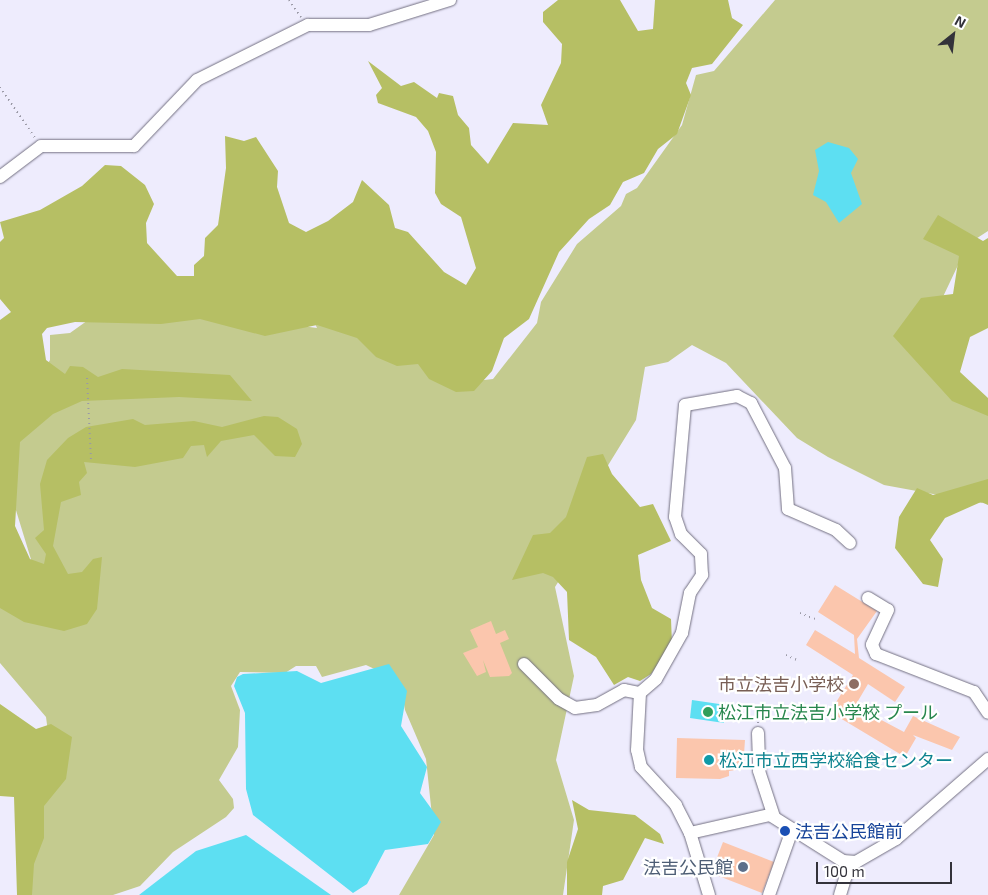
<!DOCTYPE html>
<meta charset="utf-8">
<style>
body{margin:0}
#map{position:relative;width:988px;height:895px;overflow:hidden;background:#eeecfd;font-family:"Exo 2","Noto Sans JP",sans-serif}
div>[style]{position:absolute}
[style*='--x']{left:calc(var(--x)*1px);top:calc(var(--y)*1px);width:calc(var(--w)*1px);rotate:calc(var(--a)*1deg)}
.green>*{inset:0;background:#c4cb8f}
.forest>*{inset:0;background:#b6bf64}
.water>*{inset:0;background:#5ddff2}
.building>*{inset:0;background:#fbc6ad}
.path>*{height:2px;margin-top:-1px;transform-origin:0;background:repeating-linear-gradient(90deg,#9a99a6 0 1px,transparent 0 5px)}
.roads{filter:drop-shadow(0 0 1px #737082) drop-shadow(0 0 1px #737082)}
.minor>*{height:12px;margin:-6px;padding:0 6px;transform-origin:6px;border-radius:6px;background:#fff}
.dots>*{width:14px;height:14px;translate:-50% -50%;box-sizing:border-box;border:2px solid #fff;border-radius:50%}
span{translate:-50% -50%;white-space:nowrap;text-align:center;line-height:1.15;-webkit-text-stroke:4.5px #fff;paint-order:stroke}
.education-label{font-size:18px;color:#785e54}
.right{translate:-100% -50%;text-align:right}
.leisure-label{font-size:18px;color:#27864d}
.left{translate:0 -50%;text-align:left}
.culture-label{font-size:18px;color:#0d838f}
.transit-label{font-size:18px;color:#164399}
.service-label{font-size:18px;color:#4e5e75}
.north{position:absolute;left:928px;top:10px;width:50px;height:50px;-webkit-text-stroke:4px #fff;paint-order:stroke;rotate:29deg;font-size:14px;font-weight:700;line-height:20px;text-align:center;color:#33323a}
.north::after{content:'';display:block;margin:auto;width:18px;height:22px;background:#33323a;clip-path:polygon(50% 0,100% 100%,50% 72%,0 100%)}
.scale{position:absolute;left:816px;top:862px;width:136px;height:22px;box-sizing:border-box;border:2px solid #33323a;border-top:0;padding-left:6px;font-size:15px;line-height:18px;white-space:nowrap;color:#33323a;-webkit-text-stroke:4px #fff;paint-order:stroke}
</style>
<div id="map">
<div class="green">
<div style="clip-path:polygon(775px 0,988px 0,988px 231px,968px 244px,941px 301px,910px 332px,988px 409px,988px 498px,982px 503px,884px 485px,828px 457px,797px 438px,726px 363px,692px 345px,668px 362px,645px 367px,636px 420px,607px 467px,587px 536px,555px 587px,574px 676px,556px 760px,574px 820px,563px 895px,399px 895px,434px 835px,426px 759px,405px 710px,400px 681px,366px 665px,322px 677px,316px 666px,296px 666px,285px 673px,240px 672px,231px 686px,240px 710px,238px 747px,219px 780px,233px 799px,234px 808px,226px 817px,173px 852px,140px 886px,113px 895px,29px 895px,26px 856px,50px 747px,46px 717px,0 663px,0 581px,41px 592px,0 458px,0 442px,50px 360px,50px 335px,70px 333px,105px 308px,192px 311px,317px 328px,304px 299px,459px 383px,493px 379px,537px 323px,541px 302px,577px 244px,621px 206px,626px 194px,637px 188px,682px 125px,696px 75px,714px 71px)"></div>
</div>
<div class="forest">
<div style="clip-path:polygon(558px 0,620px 0,638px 31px,653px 29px,655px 0,728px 0,732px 18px,743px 25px,712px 64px,692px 68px,686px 83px,691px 95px,677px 134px,658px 149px,644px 173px,623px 182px,610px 205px,589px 219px,559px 252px,529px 319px,504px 338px,492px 371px,474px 391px,456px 392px,429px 379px,418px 364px,397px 366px,376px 357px,357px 338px,317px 325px,265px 336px,200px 319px,161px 324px,75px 322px,47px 328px,42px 334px,46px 360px,65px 374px,70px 366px,83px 367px,98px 377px,122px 369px,230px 375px,252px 401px,179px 397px,82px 401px,53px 414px,20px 442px,15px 526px,30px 559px,44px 564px,46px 554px,35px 538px,44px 530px,40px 484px,47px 460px,68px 438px,86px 427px,133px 419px,145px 425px,194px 421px,222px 427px,264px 416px,278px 417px,297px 429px,302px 444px,295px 457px,275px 456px,254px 435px,221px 441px,207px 457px,204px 445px,191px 446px,183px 458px,135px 467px,84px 462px,87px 473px,79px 482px,81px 495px,61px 502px,53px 546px,68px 574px,82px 572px,93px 559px,102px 557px,97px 609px,87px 624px,64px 631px,24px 622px,0 608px,0 320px,11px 312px,0 299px,0 242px,4px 238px,0 222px,40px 210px,82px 186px,105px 165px,121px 166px,145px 185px,154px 204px,146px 223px,147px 243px,177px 276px,194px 276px,194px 265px,204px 256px,205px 238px,218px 225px,226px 168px,225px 136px,244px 141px,256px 137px,278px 171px,277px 187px,289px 223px,306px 232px,328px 221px,353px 202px,362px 180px,389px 205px,395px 228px,408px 232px,444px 272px,466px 285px,476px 268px,461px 217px,441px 204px,435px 193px,436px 152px,428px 131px,416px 117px,378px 103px,376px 95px,382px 88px,368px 61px,401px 86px,414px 82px,437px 98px,439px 93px,453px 96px,458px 115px,469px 128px,471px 145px,488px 164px,513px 123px,548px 125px,541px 105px,561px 63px,562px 44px,543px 22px,543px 12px)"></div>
<div style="clip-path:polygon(938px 215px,983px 241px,988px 238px,988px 328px,970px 337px,960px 372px,988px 398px,988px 416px,952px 401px,893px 336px,921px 298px,953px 294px,959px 256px,923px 239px)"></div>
<div style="clip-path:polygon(603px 454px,612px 474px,640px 507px,653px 504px,671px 541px,638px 555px,641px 580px,652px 608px,671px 619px,672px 644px,651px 674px,640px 681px,628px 677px,614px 685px,596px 657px,569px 640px,567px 592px,553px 577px,543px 573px,512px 580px,533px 535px,550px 533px,566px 517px,587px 457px)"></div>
<div style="clip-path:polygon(988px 479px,988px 505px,981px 502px,945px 518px,930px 540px,943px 559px,938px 587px,923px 584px,895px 548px,899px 517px,917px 488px,933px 495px)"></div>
<div style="clip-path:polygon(0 704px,36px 729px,51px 724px,72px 737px,66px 779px,44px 806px,44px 838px,34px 864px,32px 895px,17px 895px,14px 797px,0 796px)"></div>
<div style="clip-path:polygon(572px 800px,589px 810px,635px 815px,660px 834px,664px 844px,645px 838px,623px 880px,603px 886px,602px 895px,567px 895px,567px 862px,578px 829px)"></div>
</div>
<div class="water">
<div style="clip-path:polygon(828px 142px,849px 148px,858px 159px,851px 173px,862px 204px,839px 223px,826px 202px,813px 195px,819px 171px,815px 150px)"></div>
<div style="clip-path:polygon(389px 664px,407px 691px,401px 726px,427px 767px,420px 793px,441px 822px,428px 844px,385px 850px,367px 884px,353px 893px,253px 815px,246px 789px,245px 713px,234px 686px,237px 677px,243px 674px,297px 671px,321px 683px)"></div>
<div style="clip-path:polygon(692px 700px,726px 705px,724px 723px,690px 718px)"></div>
<div style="clip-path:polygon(246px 835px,331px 895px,139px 895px,196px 851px)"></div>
</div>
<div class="building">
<div style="clip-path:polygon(835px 585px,877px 611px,857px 639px,859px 658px,905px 687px,895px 702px,868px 684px,855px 706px,904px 732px,913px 716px,960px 737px,952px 750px,913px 735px,916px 738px,905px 757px,830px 712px,853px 675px,806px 645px,815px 630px,855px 654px,854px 635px,818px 612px)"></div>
<div style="clip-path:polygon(491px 621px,496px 634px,505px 630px,509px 639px,500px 643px,512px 673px,509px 676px,490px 677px,483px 660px,486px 672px,477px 676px,463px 653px,478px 647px,470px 630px)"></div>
<div style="clip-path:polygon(677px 738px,745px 740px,743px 769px,729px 771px,729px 776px,720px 779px,676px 778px)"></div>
<div style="clip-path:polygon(723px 842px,774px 862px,762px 893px,711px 873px)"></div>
</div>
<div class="path">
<div style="--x:289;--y:0;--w:21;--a:55"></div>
<div style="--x:0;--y:87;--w:62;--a:55.5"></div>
<div style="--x:87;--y:378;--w:83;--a:87.2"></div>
<div style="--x:800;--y:613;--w:16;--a:22"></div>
<div style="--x:786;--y:655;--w:14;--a:25"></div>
<div style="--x:758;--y:723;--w:17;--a:-87"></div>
</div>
<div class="roads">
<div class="minor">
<div style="--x:0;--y:177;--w:51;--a:-37.1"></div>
<div style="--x:41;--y:146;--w:93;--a:0"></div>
<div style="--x:134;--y:146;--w:91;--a:-46.3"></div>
<div style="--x:197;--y:80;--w:124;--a:-26.4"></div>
<div style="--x:308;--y:25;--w:61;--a:0"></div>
<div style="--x:369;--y:25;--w:85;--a:-17.2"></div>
<div style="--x:868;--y:598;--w:23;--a:31"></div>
<div style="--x:888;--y:610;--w:38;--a:115"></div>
<div style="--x:872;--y:645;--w:10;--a:66"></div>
<div style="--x:876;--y:654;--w:105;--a:21.2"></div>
<div style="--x:974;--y:692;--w:25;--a:56"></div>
<div style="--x:524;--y:664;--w:49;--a:45"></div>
<div style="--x:559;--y:699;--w:18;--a:29"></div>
<div style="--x:575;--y:708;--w:22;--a:-8"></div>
<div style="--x:597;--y:705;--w:31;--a:-29"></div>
<div style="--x:624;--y:690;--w:16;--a:11"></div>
<div style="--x:758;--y:733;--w:38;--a:88"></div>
<div style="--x:759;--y:771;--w:48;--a:71.9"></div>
<div style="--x:690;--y:833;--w:31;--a:-117"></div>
<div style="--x:676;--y:805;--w:52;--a:-132.6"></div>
<div style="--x:641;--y:767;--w:17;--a:-103"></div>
<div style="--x:637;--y:750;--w:57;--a:-87"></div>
<div style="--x:640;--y:693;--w:21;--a:-41"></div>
<div style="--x:656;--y:679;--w:53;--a:-60.5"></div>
<div style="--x:682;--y:633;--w:41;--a:-78.7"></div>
<div style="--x:690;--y:593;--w:22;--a:-56"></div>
<div style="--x:702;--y:575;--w:21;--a:-93"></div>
<div style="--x:701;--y:554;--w:28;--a:-135"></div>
<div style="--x:681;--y:534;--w:18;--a:-109"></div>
<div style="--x:675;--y:517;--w:112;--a:-84.9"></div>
<div style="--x:685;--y:405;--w:53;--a:-9.8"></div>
<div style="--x:737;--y:396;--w:16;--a:27"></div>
<div style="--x:751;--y:403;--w:73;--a:62.4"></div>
<div style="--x:785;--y:468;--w:41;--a:85.8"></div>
<div style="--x:788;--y:509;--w:52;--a:23.6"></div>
<div style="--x:836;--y:530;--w:19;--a:43"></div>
<div style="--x:709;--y:895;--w:65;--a:-107"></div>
<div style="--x:690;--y:833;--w:82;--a:-12.7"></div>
<div style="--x:770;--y:815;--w:86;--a:32.2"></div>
<div style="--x:843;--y:861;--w:13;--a:4"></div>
<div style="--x:856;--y:862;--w:46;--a:-29.9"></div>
<div style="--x:896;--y:839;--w:122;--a:-41"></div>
<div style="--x:769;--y:895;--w:69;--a:-70.5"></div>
<div style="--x:840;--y:895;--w:34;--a:-73"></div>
</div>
</div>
<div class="dots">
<div style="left:854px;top:684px;background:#8d6e63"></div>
<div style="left:708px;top:712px;background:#2e9e5b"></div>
<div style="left:709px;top:760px;background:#0f9aa8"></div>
<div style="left:785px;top:831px;background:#1a4fb4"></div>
<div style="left:743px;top:867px;background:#5c6f8a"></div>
</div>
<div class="education-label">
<span class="right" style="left:844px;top:684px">市立法吉小学校</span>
</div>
<div class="leisure-label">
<span class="left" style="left:718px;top:712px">松江市立法吉小学校 プール</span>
</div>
<div class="culture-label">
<span class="left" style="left:719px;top:760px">松江市立西学校給食センター</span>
</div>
<div class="transit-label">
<span class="left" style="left:795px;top:831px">法吉公民館前</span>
</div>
<div class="service-label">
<span class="right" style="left:733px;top:867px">法吉公民館</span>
</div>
<div class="north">N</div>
<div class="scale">100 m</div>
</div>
